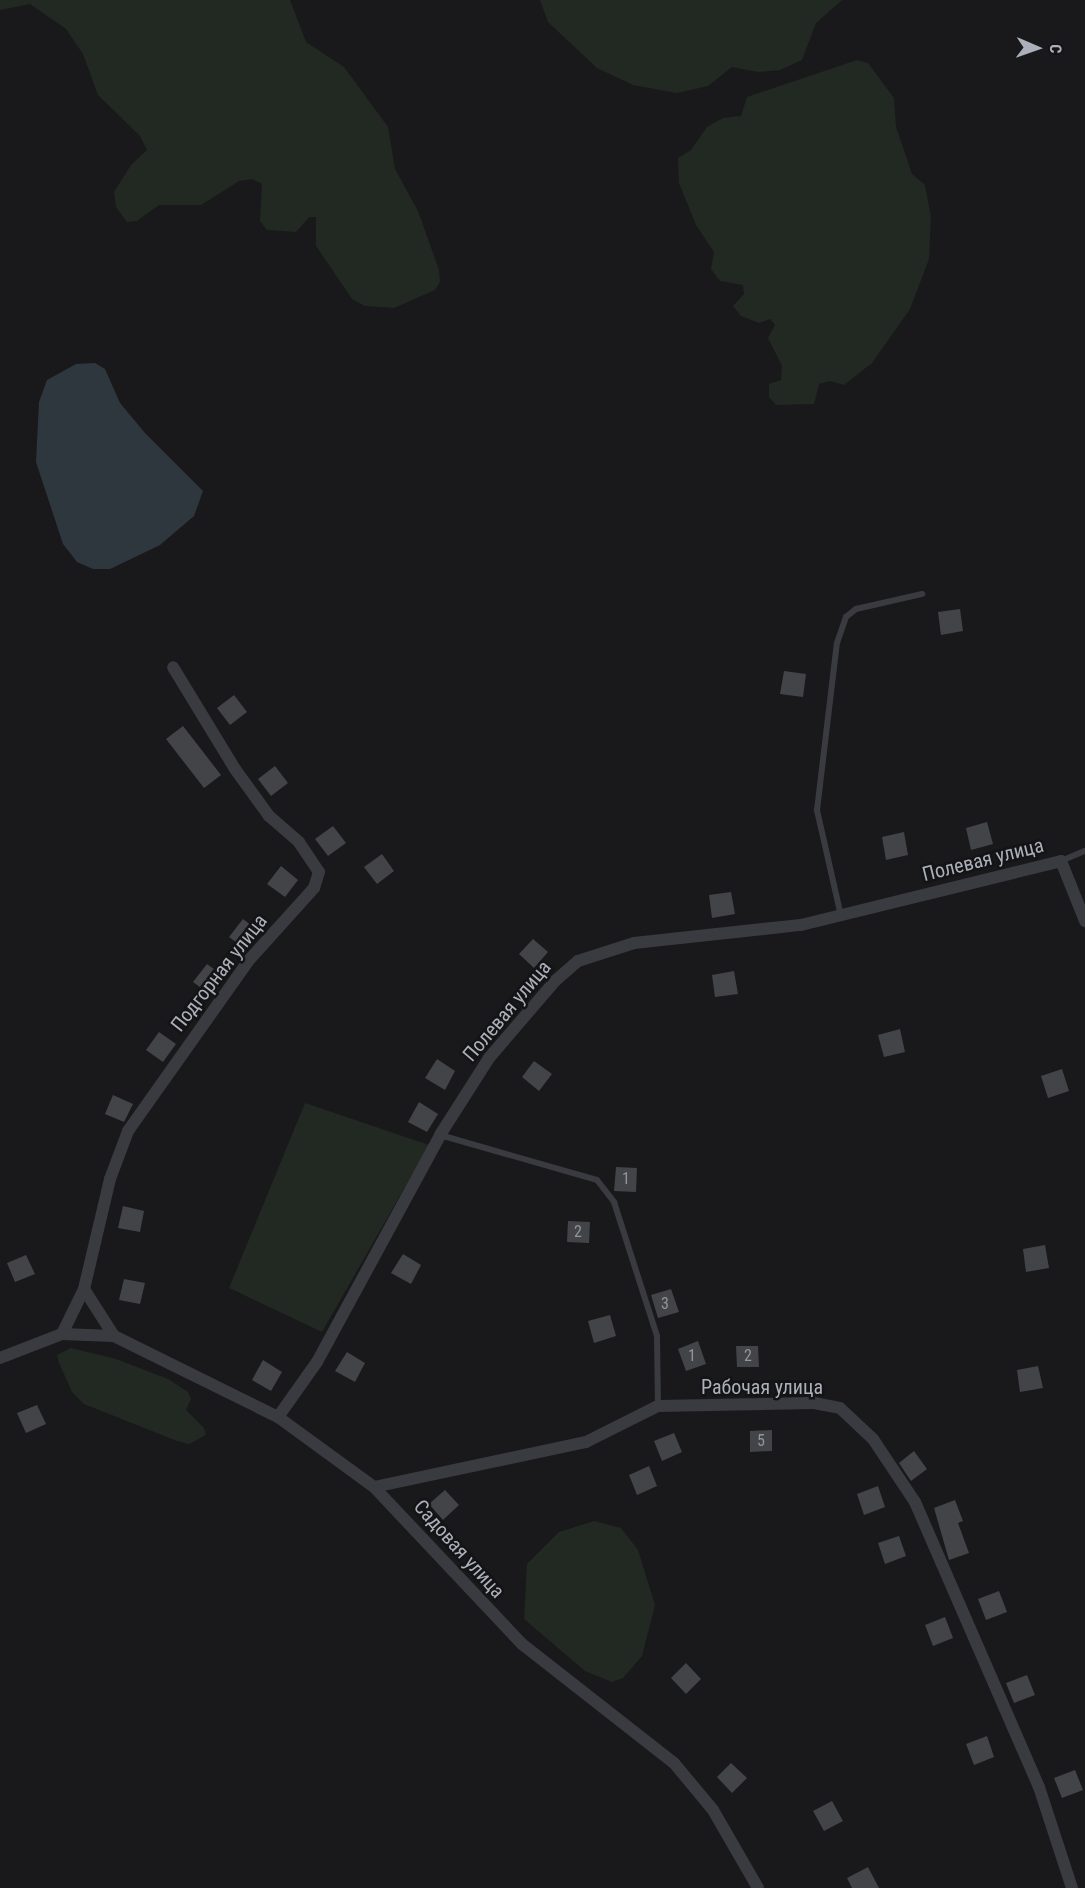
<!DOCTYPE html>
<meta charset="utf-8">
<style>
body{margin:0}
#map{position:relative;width:1085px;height:1888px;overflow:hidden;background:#19191b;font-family:"Roboto Condensed",sans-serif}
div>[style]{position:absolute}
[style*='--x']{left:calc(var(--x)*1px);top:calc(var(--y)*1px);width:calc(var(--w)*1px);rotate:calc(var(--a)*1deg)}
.green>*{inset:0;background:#212922}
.water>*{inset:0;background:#2f373e}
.building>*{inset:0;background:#434448}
.service>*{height:6px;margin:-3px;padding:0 3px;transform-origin:3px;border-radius:3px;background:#3a3b40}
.minor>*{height:12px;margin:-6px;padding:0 6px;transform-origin:6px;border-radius:6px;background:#3a3b40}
span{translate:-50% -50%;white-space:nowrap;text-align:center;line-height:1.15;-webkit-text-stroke:5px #141416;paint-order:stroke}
.number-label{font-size:16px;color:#92959e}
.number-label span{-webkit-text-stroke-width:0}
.street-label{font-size:20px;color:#acb0ba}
.north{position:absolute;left:1007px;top:18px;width:60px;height:60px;-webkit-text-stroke:4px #141416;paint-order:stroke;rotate:92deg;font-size:16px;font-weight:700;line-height:24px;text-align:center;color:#acb0ba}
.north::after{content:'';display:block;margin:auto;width:21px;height:27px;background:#acb0ba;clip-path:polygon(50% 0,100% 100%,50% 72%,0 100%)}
</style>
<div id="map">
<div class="green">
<div style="clip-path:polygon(0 0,290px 0,306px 42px,344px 67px,388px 127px,395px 169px,418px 211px,439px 270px,440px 282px,435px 290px,394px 308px,365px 306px,353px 300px,316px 246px,316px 217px,309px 217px,296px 232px,267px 230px,260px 221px,262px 184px,252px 179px,239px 181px,201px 205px,159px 205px,137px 221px,127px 222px,116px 207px,114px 192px,131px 165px,147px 150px,140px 136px,98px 95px,83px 54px,66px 29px,30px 4px,0 10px)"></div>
<div style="clip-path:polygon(540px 0,842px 0,816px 23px,802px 60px,780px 70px,758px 72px,732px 67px,708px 86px,677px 93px,633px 85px,597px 68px,548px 22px)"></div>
<div style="clip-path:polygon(857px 60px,868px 63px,894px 98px,896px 127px,912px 174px,925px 185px,931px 217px,929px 259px,910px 309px,872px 363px,844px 385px,830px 381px,819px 384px,814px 404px,776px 405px,769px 397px,769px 384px,781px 380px,782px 366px,768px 338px,775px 325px,770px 319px,759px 323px,741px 316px,733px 306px,744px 294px,743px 285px,720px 281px,711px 269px,714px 252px,696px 225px,679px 183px,678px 158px,691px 150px,707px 127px,723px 118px,741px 116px,747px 97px)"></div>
<div style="clip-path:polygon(305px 1103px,429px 1145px,322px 1332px,229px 1288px)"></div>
<div style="clip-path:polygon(71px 1348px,116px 1359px,168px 1379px,188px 1392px,191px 1399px,186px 1410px,204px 1428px,206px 1435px,189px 1444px,177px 1441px,84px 1404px,72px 1392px,59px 1363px,57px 1355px)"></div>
<div style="clip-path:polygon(594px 1521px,621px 1528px,638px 1550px,655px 1605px,642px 1656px,623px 1678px,612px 1682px,585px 1671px,524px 1619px,527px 1564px,559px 1532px)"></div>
</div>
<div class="water">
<div style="clip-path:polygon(95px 363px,105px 369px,120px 403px,145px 433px,203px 491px,194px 516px,160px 545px,110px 569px,93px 569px,77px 562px,63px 544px,36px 462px,39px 402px,47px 380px,76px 364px)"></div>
</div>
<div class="building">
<div style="clip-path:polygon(960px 609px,963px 631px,941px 635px,938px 612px)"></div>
<div style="clip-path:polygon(784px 671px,806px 674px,803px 697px,780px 694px)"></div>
<div style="clip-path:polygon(234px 695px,247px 712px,230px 725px,217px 708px)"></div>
<div style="clip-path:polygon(183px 726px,221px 775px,204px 788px,166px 739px)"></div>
<div style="clip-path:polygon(275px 766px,288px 783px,271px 796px,258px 779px)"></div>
<div style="clip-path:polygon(987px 822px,993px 844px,971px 850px,966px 828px)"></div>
<div style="clip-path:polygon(333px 826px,346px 843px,328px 856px,315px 839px)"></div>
<div style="clip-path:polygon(904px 832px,908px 855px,886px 860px,882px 837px)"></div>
<div style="clip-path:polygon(382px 854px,394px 871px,377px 884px,364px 867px)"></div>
<div style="clip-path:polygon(281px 866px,298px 880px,285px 897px,267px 884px)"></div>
<div style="clip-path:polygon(731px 892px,735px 914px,712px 918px,709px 895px)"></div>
<div style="clip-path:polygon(243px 919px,260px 932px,247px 950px,229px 937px)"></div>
<div style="clip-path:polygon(533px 939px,548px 952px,534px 968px,519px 954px)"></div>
<div style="clip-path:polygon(207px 964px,226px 978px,212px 996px,193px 982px)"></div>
<div style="clip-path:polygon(734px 971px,738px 994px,715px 997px,712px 975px)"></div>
<div style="clip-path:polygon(900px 1029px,905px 1052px,884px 1057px,878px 1035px)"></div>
<div style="clip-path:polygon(159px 1032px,176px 1044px,163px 1062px,146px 1050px)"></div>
<div style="clip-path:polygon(437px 1059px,455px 1071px,445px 1090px,425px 1078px)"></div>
<div style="clip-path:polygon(534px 1061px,552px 1074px,539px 1091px,522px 1077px)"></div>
<div style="clip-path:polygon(1062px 1069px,1069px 1091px,1048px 1098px,1041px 1076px)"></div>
<div style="clip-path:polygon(113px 1095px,133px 1104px,124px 1122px,105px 1114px)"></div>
<div style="clip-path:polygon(419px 1102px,438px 1114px,427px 1132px,408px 1122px)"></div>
<div style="clip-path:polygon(616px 1167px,637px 1168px,636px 1192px,614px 1191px)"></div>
<div style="clip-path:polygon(123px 1206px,144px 1211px,140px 1232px,118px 1228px)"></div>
<div style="clip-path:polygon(568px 1221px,590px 1222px,589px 1243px,567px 1242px)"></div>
<div style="clip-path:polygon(1045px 1245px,1049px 1268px,1026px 1272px,1023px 1249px)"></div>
<div style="clip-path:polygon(403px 1254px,421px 1265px,411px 1284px,391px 1273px)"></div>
<div style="clip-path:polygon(26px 1255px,35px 1274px,15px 1282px,7px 1263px)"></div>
<div style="clip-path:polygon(124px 1279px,145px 1283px,140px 1304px,119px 1300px)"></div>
<div style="clip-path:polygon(671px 1289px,679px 1312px,658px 1318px,651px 1295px)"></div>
<div style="clip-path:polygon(610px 1315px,616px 1336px,594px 1343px,588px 1321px)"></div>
<div style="clip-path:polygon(698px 1341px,706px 1364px,686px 1371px,678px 1349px)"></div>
<div style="clip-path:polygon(736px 1346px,758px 1346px,759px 1367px,737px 1367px)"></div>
<div style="clip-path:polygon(347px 1352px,365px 1363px,355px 1382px,335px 1371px)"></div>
<div style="clip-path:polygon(263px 1360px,282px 1372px,271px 1391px,252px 1380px)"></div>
<div style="clip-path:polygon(1038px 1366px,1043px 1388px,1020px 1392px,1017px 1370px)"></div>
<div style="clip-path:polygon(37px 1405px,46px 1424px,26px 1433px,17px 1413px)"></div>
<div style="clip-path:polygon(772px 1430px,772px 1451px,750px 1452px,750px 1431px)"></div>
<div style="clip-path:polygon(674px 1433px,682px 1452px,662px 1461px,654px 1441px)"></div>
<div style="clip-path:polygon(914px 1451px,927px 1469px,911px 1481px,899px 1463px)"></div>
<div style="clip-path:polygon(649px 1466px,657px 1486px,637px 1495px,629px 1475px)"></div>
<div style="clip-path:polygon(878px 1486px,885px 1507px,864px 1515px,857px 1494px)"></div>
<div style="clip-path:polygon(445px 1490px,459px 1505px,443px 1520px,429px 1504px)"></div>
<div style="clip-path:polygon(955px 1500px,963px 1521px,958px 1523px,969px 1553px,949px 1560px,934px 1508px)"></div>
<div style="clip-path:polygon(899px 1536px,906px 1556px,885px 1564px,878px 1543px)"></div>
<div style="clip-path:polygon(999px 1591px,1007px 1612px,986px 1620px,978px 1599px)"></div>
<div style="clip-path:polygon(945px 1617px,953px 1638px,933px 1646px,925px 1625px)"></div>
<div style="clip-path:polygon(686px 1663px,701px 1679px,686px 1694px,671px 1678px)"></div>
<div style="clip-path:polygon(1027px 1675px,1035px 1695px,1014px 1703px,1006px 1683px)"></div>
<div style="clip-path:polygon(987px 1736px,994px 1757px,974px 1765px,966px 1744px)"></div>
<div style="clip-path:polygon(731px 1763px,747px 1778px,732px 1793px,717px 1777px)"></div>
<div style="clip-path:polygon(1075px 1770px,1083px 1790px,1062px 1798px,1054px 1778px)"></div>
<div style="clip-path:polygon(832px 1801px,843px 1821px,824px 1831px,813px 1811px)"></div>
<div style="clip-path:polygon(868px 1867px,879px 1888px,852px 1888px,847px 1878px)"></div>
</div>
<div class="service">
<div style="--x:1061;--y:861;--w:26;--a:-23"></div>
<div style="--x:841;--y:916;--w:109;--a:-102.8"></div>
<div style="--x:817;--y:810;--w:168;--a:-83.2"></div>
<div style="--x:837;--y:643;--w:28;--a:-71"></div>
<div style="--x:846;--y:617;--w:13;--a:-39"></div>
<div style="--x:856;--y:609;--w:68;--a:-12.8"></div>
<div style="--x:440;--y:1135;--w:163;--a:16"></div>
<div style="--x:597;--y:1180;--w:28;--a:52"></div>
<div style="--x:614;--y:1202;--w:141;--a:72.2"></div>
<div style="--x:657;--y:1336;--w:70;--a:89.2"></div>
</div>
<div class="minor">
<div style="--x:84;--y:1289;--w:56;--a:57.4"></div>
<div style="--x:62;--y:1334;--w:50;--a:-63.9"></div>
<div style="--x:84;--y:1289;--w:113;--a:-76.7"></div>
<div style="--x:110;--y:1179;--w:51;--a:-69.4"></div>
<div style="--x:128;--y:1131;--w:211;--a:-54.7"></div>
<div style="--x:250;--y:959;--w:96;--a:-48"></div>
<div style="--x:314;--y:888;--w:17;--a:-73"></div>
<div style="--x:319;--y:872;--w:36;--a:-124"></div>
<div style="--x:299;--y:842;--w:40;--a:-139"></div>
<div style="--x:269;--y:816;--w:58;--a:-125.9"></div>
<div style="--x:235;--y:769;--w:119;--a:-121.3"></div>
<div style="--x:0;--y:1358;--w:66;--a:-21.2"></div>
<div style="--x:62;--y:1334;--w:52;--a:2.2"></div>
<div style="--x:114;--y:1336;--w:183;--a:26.3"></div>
<div style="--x:278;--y:1417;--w:119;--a:36.1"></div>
<div style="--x:374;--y:1487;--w:216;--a:46.7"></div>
<div style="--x:522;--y:1644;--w:193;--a:38.1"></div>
<div style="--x:674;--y:1763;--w:61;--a:50.3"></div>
<div style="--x:713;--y:1810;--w:90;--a:60"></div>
<div style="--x:278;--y:1417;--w:67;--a:-54.7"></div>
<div style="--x:317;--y:1362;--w:258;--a:-61.5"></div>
<div style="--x:440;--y:1135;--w:91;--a:-57.5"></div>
<div style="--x:489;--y:1058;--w:101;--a:-49.4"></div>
<div style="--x:555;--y:981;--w:30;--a:-41"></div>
<div style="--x:578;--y:961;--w:59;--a:-17.8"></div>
<div style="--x:634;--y:943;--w:168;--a:-6.2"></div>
<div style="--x:801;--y:925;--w:268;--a:-13.8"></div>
<div style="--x:1061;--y:861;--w:65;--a:68.2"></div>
<div style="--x:374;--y:1487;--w:217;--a:-12"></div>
<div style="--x:586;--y:1442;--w:80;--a:-26.6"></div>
<div style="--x:658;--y:1406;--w:156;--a:-1.1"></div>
<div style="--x:814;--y:1403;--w:26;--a:11"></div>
<div style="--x:840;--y:1408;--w:45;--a:43.2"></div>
<div style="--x:873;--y:1439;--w:76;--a:56.3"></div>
<div style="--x:915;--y:1502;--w:311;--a:66.5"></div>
<div style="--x:1039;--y:1787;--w:106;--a:71.9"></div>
</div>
<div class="number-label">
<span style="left:626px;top:1179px">1</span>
<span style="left:578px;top:1232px">2</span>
<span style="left:665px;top:1304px">3</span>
<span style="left:692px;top:1356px">1</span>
<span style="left:748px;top:1356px">2</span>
<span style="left:761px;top:1441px">5</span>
</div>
<div class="street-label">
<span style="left:983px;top:860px;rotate:-14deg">Полевая улица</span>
<span style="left:219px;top:973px;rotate:-52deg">Подгорная улица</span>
<span style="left:507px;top:1011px;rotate:-50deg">Полевая улица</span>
<span style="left:762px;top:1387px">Рабочая улица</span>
<span style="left:459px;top:1549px;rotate:48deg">Садовая улица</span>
</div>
<div class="north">С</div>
</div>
